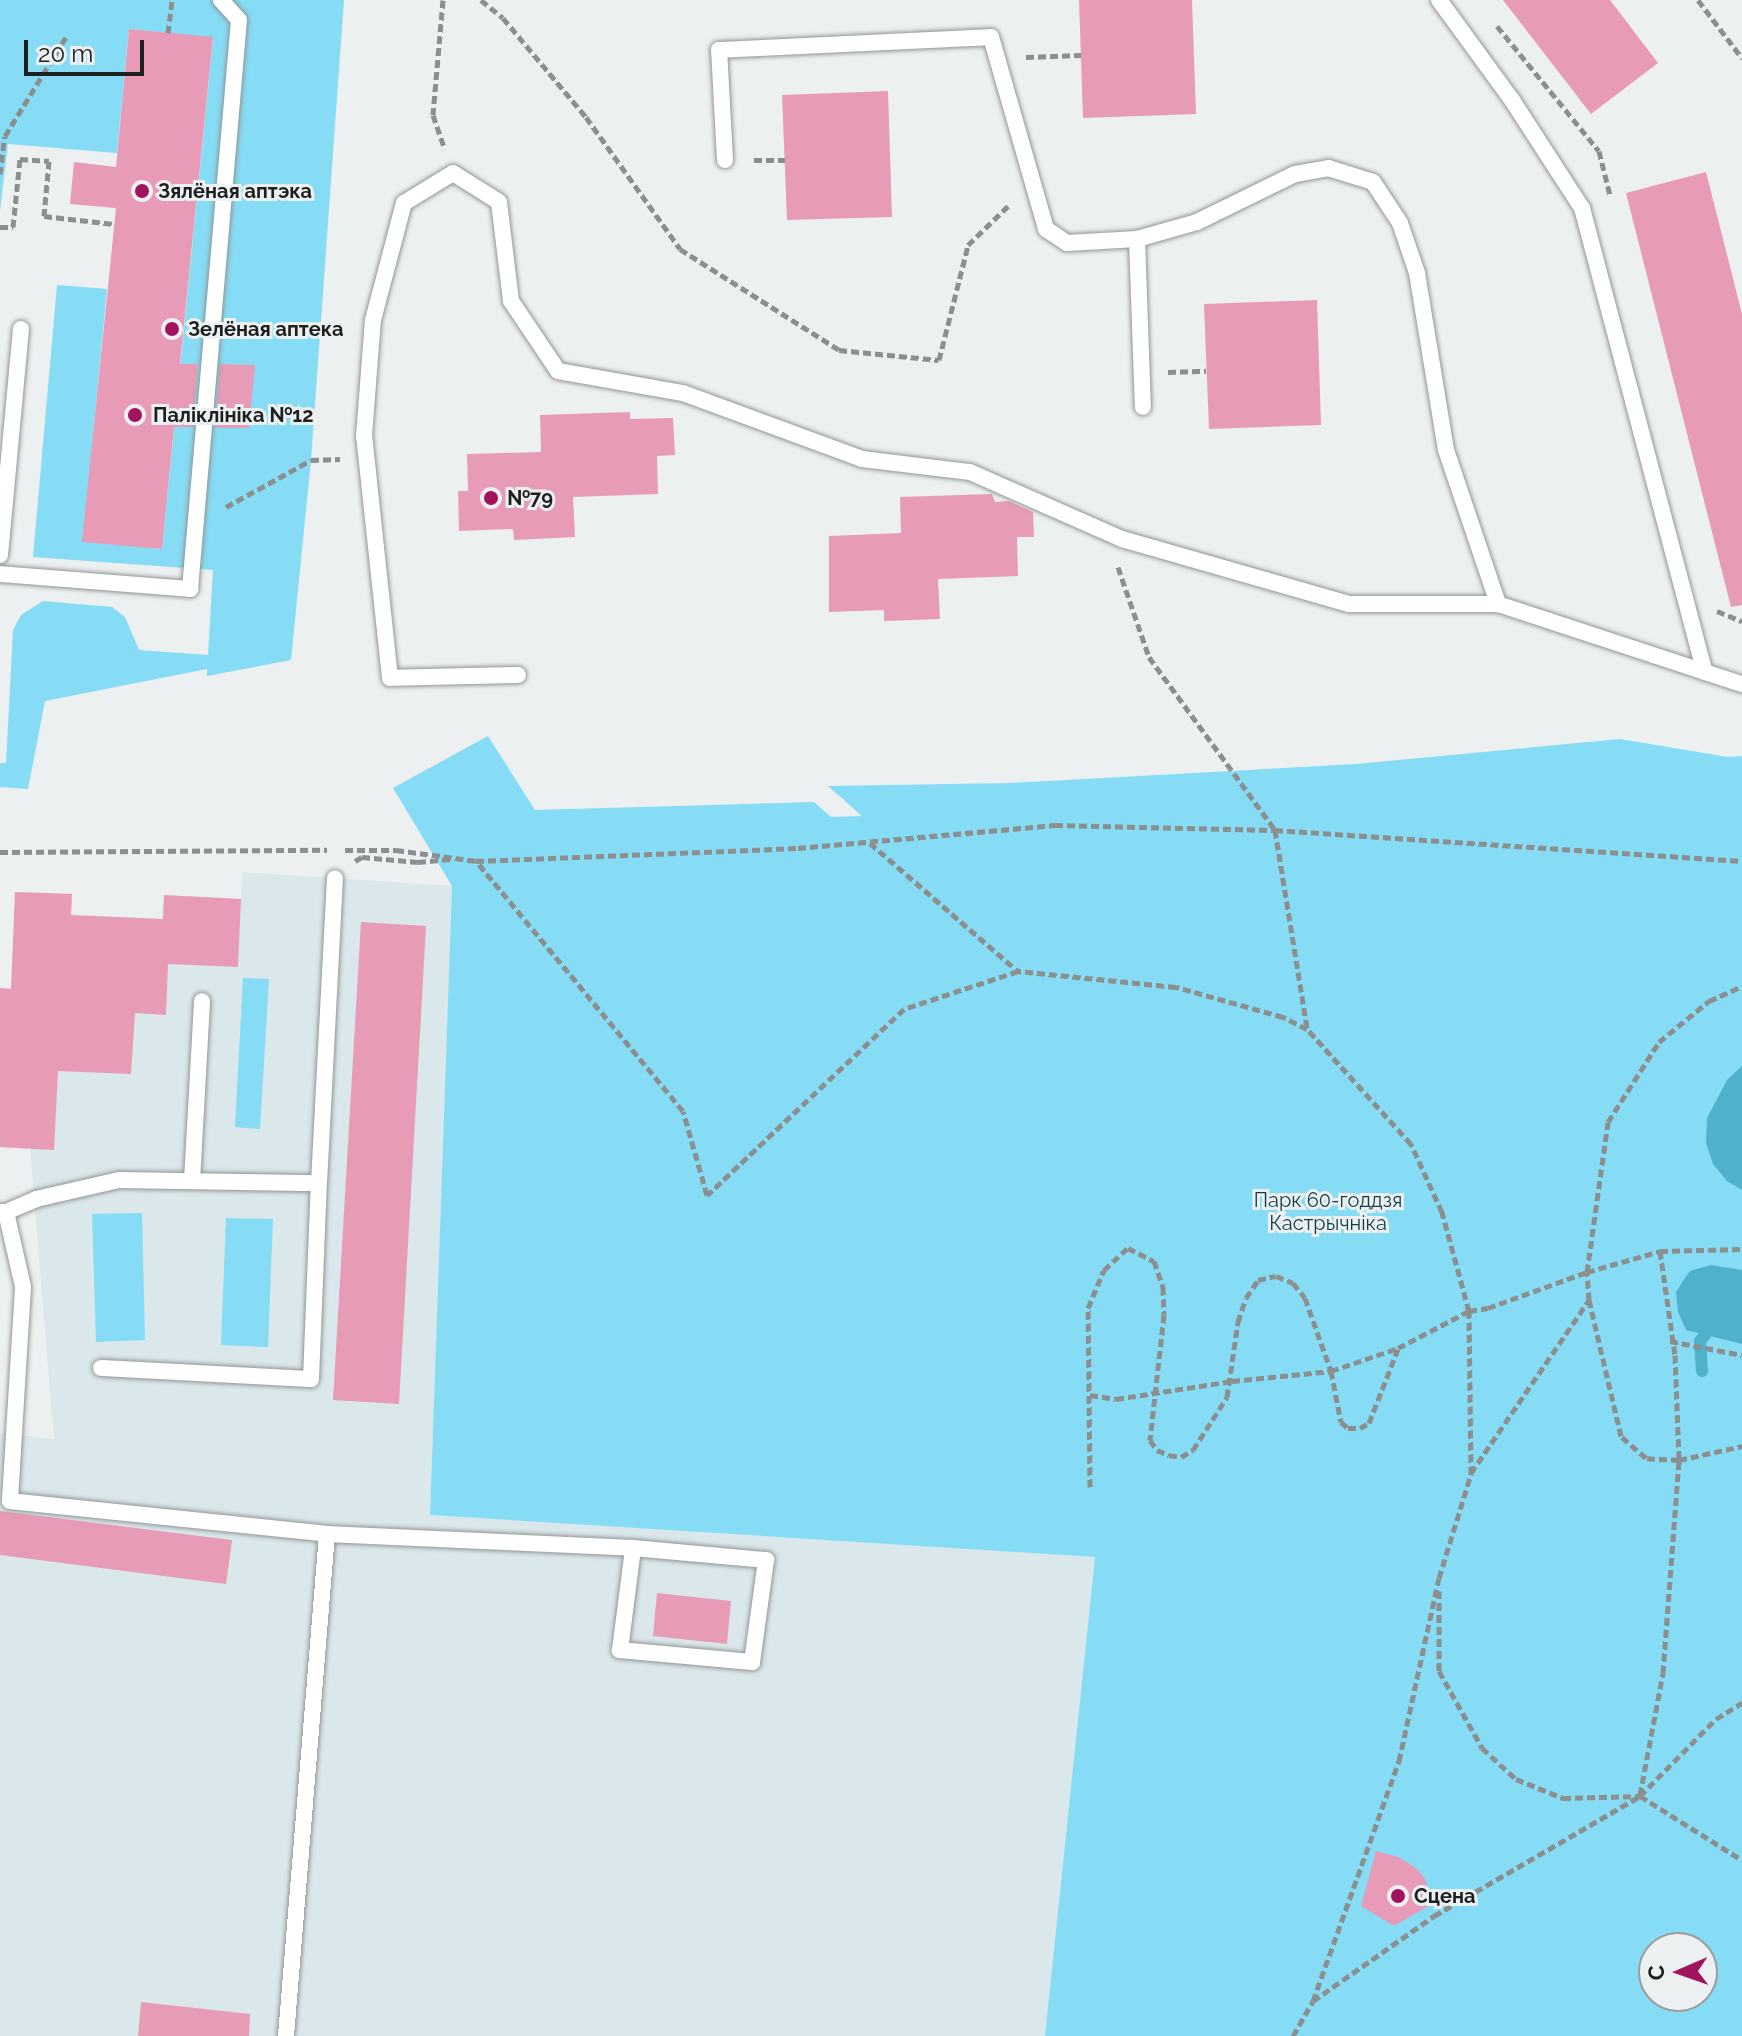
<!DOCTYPE html>
<meta charset="utf-8">
<style>
body{margin:0}
#map{position:relative;width:1742px;height:2036px;overflow:hidden;background:#ecf0f1;font-family:Raleway,sans-serif}
div>[style]{position:absolute}
[style*='--x']{left:calc(var(--x)*1px);top:calc(var(--y)*1px);width:calc(var(--w)*1px);rotate:calc(var(--a)*1deg)}
.built>*{inset:0;background:#dae7eb}
.green>*{inset:0;background:#85dcf4}
.water>*{inset:0;background:#50b1cb}
.stream>*{height:12px;margin:-6px;padding:0 6px;transform-origin:6px;border-radius:6px;background:#50b1cb}
.building>*{inset:0;background:#e89bb6}
.path>*{height:5px;margin-top:-2.5px;transform-origin:0;background:repeating-linear-gradient(90deg,#8c8f8f 0 8px,transparent 0 12px)}
.roads{filter:drop-shadow(0 0 2px #929697) drop-shadow(0 0 2px #929697)}
.lane>*{height:16px;margin:-8px;padding:0 8px;transform-origin:8px;border-radius:8px;background:#fff}
.dots>*{width:22px;height:22px;translate:-50% -50%;box-sizing:border-box;border:4px solid #ecf0f1;border-radius:50%}
span{translate:-50% -50%;white-space:nowrap;text-align:center;line-height:1.15;-webkit-text-stroke:6px #ecf0f1;paint-order:stroke}
.poi-label{font-size:20px;color:#1e2020;font-weight:700}
.left{translate:0 -50%;text-align:left}
.park-label{font-size:20px;color:#113e49}
.north{position:absolute;left:1638px;top:1932px;width:80px;height:80px;box-sizing:border-box;background:#ecf0f1;border:2px solid #9a9d9d;border-radius:50%;rotate:268deg;font-size:22px;font-weight:700;line-height:32px;text-align:center;color:#1e2020}
.north::after{content:'';display:block;margin:auto;width:28px;height:36px;background:#a1145d;clip-path:polygon(50% 0,100% 100%,50% 72%,0 100%)}
.scale{position:absolute;left:24px;top:40px;width:120px;height:36px;box-sizing:border-box;border:4px solid #1e2020;border-top:0;padding-left:10px;font-size:24px;line-height:28px;white-space:nowrap;color:#1e2020;-webkit-text-stroke:6px #ecf0f1;paint-order:stroke}
</style>
<div id="map">
<div class="built">
<div style="clip-path:polygon(242px 872px,452px 886px,430px 1515px,1095px 1557px,1045px 2036px,0 2036px,0 1433px,54px 1439px,30px 1149px,0 1147px,0 988px,11px 988px,15px 892px,72px 894px,71px 915px,162px 919px,164px 895px,241px 899px)"></div>
</div>
<div class="green">
<div style="clip-path:polygon(0 0,344px 0,311px 460px,291px 660px,207px 676px,207px 669px,45px 701px,28px 789px,0 787px,0 763px,6px 763px,13px 630px,21px 615px,43px 601px,112px 607px,125px 617px,139px 650px,208px 655px,213px 570px,33px 557px,57px 285px,107px 289px,83px 541px,162px 549px,213px 38px,129px 29px,117px 153px,8px 144px,0 211px)"></div>
<div style="clip-path:polygon(evenodd,488px 736px,535px 810px,814px 802px,831px 817px,862px 816px,828px 786px,1011px 783px,1356px 764px,1620px 739px,1728px 757px,1742px 756px,1742px 2036px,1045px 2036px,1095px 1557px,430px 1515px,452px 886px,393px 788px,488px 736px,1654px 1948px,1702px 1948px,1702px 1996px,1654px 1996px,1654px 1948px)"></div>
<div style="clip-path:polygon(243px 978px,269px 979px,260px 1129px,235px 1127px)"></div>
<div style="clip-path:polygon(142px 1213px,145px 1340px,96px 1342px,92px 1214px)"></div>
<div style="clip-path:polygon(226px 1218px,273px 1219px,268px 1347px,221px 1345px)"></div>
</div>
<div class="water">
<div style="clip-path:polygon(1742px 1066px,1742px 1190px,1727px 1181px,1713px 1164px,1706px 1143px,1707px 1118px,1727px 1080px)"></div>
<div style="clip-path:polygon(1711px 1265px,1742px 1270px,1742px 1344px,1686px 1330px,1678px 1312px,1676px 1292px,1683px 1281px,1690px 1271px)"></div>
</div>
<div class="stream">
<div style="--x:1702;--y:1371;--w:30;--a:-94"></div>
<div style="--x:1700;--y:1341;--w:8;--a:-50"></div>
</div>
<div class="building">
<div style="clip-path:polygon(1079px 0,1192px 0,1196px 114px,1083px 118px)"></div>
<div style="clip-path:polygon(1503px 0,1610px 0,1658px 63px,1591px 114px)"></div>
<div style="clip-path:polygon(129px 29px,213px 37px,180px 364px,198px 364px,193px 427px,174px 427px,162px 549px,82px 542px,116px 208px,70px 204px,74px 162px,116px 167px)"></div>
<div style="clip-path:polygon(888px 91px,892px 217px,787px 220px,782px 95px)"></div>
<div style="clip-path:polygon(1706px 172px,1742px 314px,1742px 605px,1731px 607px,1626px 193px)"></div>
<div style="clip-path:polygon(1317px 300px,1321px 425px,1209px 429px,1204px 304px)"></div>
<div style="clip-path:polygon(220px 364px,255px 365px,249px 428px,215px 428px)"></div>
<div style="clip-path:polygon(630px 412px,630px 419px,673px 418px,675px 455px,657px 456px,658px 494px,573px 497px,575px 537px,514px 540px,513px 529px,459px 531px,458px 491px,468px 491px,467px 454px,541px 452px,540px 415px)"></div>
<div style="clip-path:polygon(992px 494px,995px 502px,1009px 501px,1033px 512px,1034px 537px,1017px 537px,1018px 576px,938px 579px,940px 619px,884px 621px,884px 610px,829px 612px,829px 536px,901px 533px,900px 497px)"></div>
<div style="clip-path:polygon(15px 892px,72px 894px,71px 915px,163px 919px,164px 895px,241px 899px,238px 967px,168px 964px,166px 1015px,135px 1013px,131px 1074px,58px 1071px,54px 1150px,0 1147px,0 988px,11px 989px)"></div>
<div style="clip-path:polygon(361px 922px,426px 926px,399px 1404px,333px 1400px)"></div>
<div style="clip-path:polygon(0 1511px,232px 1540px,226px 1584px,0 1555px)"></div>
<div style="clip-path:polygon(657px 1593px,731px 1601px,727px 1644px,653px 1636px)"></div>
<div style="clip-path:polygon(1376px 1851px,1398px 1857px,1416px 1868px,1424px 1877px,1434px 1903px,1394px 1926px,1361px 1906px)"></div>
<div style="clip-path:polygon(141px 2002px,250px 2014px,249px 2036px,138px 2036px)"></div>
</div>
<div class="path">
<div style="--x:443;--y:0;--w:115;--a:95"></div>
<div style="--x:433;--y:115;--w:36;--a:71"></div>
<div style="--x:481;--y:0;--w:28;--a:39"></div>
<div style="--x:503;--y:18;--w:129;--a:50"></div>
<div style="--x:586;--y:117;--w:162;--a:54.5"></div>
<div style="--x:680;--y:249;--w:188;--a:32.4"></div>
<div style="--x:839;--y:350;--w:100;--a:5.7"></div>
<div style="--x:939;--y:360;--w:119;--a:-75.8"></div>
<div style="--x:968;--y:245;--w:60;--a:-44.3"></div>
<div style="--x:1698;--y:0;--w:73;--a:52.8"></div>
<div style="--x:1497;--y:26;--w:161;--a:50.8"></div>
<div style="--x:1599;--y:151;--w:45;--a:76"></div>
<div style="--x:168;--y:33;--w:33;--a:-83"></div>
<div style="--x:1026;--y:57;--w:55;--a:-2.1"></div>
<div style="--x:754;--y:160;--w:31;--a:0"></div>
<div style="--x:0;--y:174;--w:38;--a:-83"></div>
<div style="--x:5;--y:136;--w:116;--a:-58.4"></div>
<div style="--x:0;--y:227;--w:13;--a:0"></div>
<div style="--x:13;--y:227;--w:68;--a:-84.1"></div>
<div style="--x:20;--y:159;--w:29;--a:4"></div>
<div style="--x:49;--y:161;--w:55;--a:95.2"></div>
<div style="--x:44;--y:216;--w:70;--a:6.5"></div>
<div style="--x:1168;--y:372;--w:38;--a:-2"></div>
<div style="--x:226;--y:507;--w:97;--a:-28.9"></div>
<div style="--x:311;--y:460;--w:29;--a:-2"></div>
<div style="--x:1118;--y:567;--w:95;--a:71"></div>
<div style="--x:1149;--y:657;--w:214;--a:53.9"></div>
<div style="--x:1275;--y:830;--w:201;--a:80.8"></div>
<div style="--x:1717;--y:611;--w:27;--a:22"></div>
<div style="--x:870;--y:843;--w:196;--a:40.9"></div>
<div style="--x:345;--y:850;--w:51;--a:0"></div>
<div style="--x:396;--y:850;--w:81;--a:7.8"></div>
<div style="--x:0;--y:852;--w:327;--a:-0.4"></div>
<div style="--x:355;--y:861;--w:8;--a:-30"></div>
<div style="--x:362;--y:857;--w:56;--a:5.1"></div>
<div style="--x:418;--y:862;--w:33;--a:-5"></div>
<div style="--x:1660;--y:1251;--w:82;--a:-1.4"></div>
<div style="--x:1670;--y:1341;--w:73;--a:11"></div>
<div style="--x:1090;--y:1395;--w:26;--a:9"></div>
<div style="--x:1116;--y:1399;--w:117;--a:-8.8"></div>
<div style="--x:1232;--y:1381;--w:100;--a:-5.8"></div>
<div style="--x:1331;--y:1371;--w:71;--a:-18.9"></div>
<div style="--x:1398;--y:1348;--w:80;--a:-27.5"></div>
<div style="--x:1469;--y:1311;--w:19;--a:-9"></div>
<div style="--x:1488;--y:1308;--w:105;--a:-20"></div>
<div style="--x:1587;--y:1272;--w:76;--a:-16"></div>
<div style="--x:1660;--y:1251;--w:105;--a:81.8"></div>
<div style="--x:1675;--y:1355;--w:105;--a:87.8"></div>
<div style="--x:1679;--y:1460;--w:33;--a:-177"></div>
<div style="--x:1646;--y:1458;--w:33;--a:-139"></div>
<div style="--x:1621;--y:1436;--w:140;--a:-103.2"></div>
<div style="--x:1589;--y:1300;--w:28;--a:-94"></div>
<div style="--x:1587;--y:1272;--w:151;--a:-82"></div>
<div style="--x:1608;--y:1122;--w:95;--a:-57.5"></div>
<div style="--x:1659;--y:1042;--w:65;--a:-39.4"></div>
<div style="--x:1709;--y:1001;--w:36;--a:-24"></div>
<div style="--x:1471;--y:1473;--w:209;--a:-55.7"></div>
<div style="--x:1090;--y:1487;--w:179;--a:-90.6"></div>
<div style="--x:1088;--y:1308;--w:41;--a:-67.2"></div>
<div style="--x:1104;--y:1270;--w:33;--a:-43"></div>
<div style="--x:1128;--y:1248;--w:29;--a:27"></div>
<div style="--x:1154;--y:1261;--w:28;--a:71"></div>
<div style="--x:1163;--y:1287;--w:28;--a:88"></div>
<div style="--x:1164;--y:1315;--w:126;--a:96.4"></div>
<div style="--x:1150;--y:1440;--w:12;--a:55"></div>
<div style="--x:1157;--y:1450;--w:13;--a:23"></div>
<div style="--x:1169;--y:1455;--w:12;--a:9"></div>
<div style="--x:1181;--y:1457;--w:14;--a:-30"></div>
<div style="--x:1193;--y:1450;--w:63;--a:-57.3"></div>
<div style="--x:1227;--y:1397;--w:76;--a:-81.7"></div>
<div style="--x:1238;--y:1322;--w:25;--a:-72"></div>
<div style="--x:1246;--y:1298;--w:22;--a:-56"></div>
<div style="--x:1258;--y:1280;--w:18;--a:-13"></div>
<div style="--x:1276;--y:1276;--w:18;--a:22"></div>
<div style="--x:1293;--y:1283;--w:19;--a:51"></div>
<div style="--x:1305;--y:1298;--w:77;--a:70.4"></div>
<div style="--x:1331;--y:1371;--w:52;--a:78.9"></div>
<div style="--x:1341;--y:1422;--w:9;--a:41"></div>
<div style="--x:1348;--y:1428;--w:12;--a:0"></div>
<div style="--x:1360;--y:1428;--w:10;--a:-29"></div>
<div style="--x:1369;--y:1423;--w:79;--a:-68.6"></div>
<div style="--x:1439;--y:1591;--w:80;--a:90"></div>
<div style="--x:1439;--y:1671;--w:88;--a:60.8"></div>
<div style="--x:1482;--y:1748;--w:46;--a:42.4"></div>
<div style="--x:1516;--y:1779;--w:51;--a:22"></div>
<div style="--x:1563;--y:1798;--w:77;--a:-1.5"></div>
<div style="--x:1640;--y:1796;--w:120;--a:32.1"></div>
<div style="--x:1640;--y:1795;--w:124;--a:-79.3"></div>
<div style="--x:1663;--y:1673;--w:214;--a:-85.7"></div>
<div style="--x:1679;--y:1460;--w:65;--a:-12.5"></div>
<div style="--x:1313;--y:2001;--w:255;--a:-70.3"></div>
<div style="--x:1399;--y:1761;--w:187;--a:-77.7"></div>
<div style="--x:1439;--y:1578;--w:109;--a:-72.9"></div>
<div style="--x:1471;--y:1474;--w:163;--a:-90.7"></div>
<div style="--x:1469;--y:1311;--w:103;--a:-105.3"></div>
<div style="--x:1442;--y:1212;--w:75;--a:-114.5"></div>
<div style="--x:1411;--y:1144;--w:155;--a:-132.1"></div>
<div style="--x:1307;--y:1029;--w:27;--a:-153"></div>
<div style="--x:1283;--y:1017;--w:111;--a:-164.3"></div>
<div style="--x:1176;--y:987;--w:159;--a:-174.2"></div>
<div style="--x:1018;--y:971;--w:120;--a:161.6"></div>
<div style="--x:904;--y:1009;--w:271;--a:136.6"></div>
<div style="--x:707;--y:1195;--w:87;--a:-105.9"></div>
<div style="--x:683;--y:1111;--w:325;--a:-129.6"></div>
<div style="--x:476;--y:861;--w:322;--a:-2.3"></div>
<div style="--x:798;--y:848;--w:258;--a:-5.1"></div>
<div style="--x:1055;--y:825;--w:220;--a:1.3"></div>
<div style="--x:1275;--y:830;--w:468;--a:3.8"></div>
<div style="--x:1293;--y:2036;--w:40;--a:-60.3"></div>
<div style="--x:1313;--y:2001;--w:148;--a:-35.1"></div>
<div style="--x:1434;--y:1916;--w:238;--a:-30.2"></div>
<div style="--x:1640;--y:1796;--w:108;--a:-45.4"></div>
<div style="--x:1716;--y:1719;--w:31;--a:-32"></div>
</div>
<div class="roads">
<div class="lane">
<div style="--x:1439;--y:0;--w:124;--a:53.9"></div>
<div style="--x:1512;--y:100;--w:129;--a:57.1"></div>
<div style="--x:1582;--y:208;--w:480;--a:75.2"></div>
<div style="--x:725;--y:160;--w:110;--a:-93.1"></div>
<div style="--x:719;--y:50;--w:272;--a:-2.7"></div>
<div style="--x:991;--y:37;--w:200;--a:74"></div>
<div style="--x:1046;--y:229;--w:25;--a:34"></div>
<div style="--x:1067;--y:243;--w:70;--a:-3.3"></div>
<div style="--x:1137;--y:239;--w:62;--a:-15.8"></div>
<div style="--x:1197;--y:222;--w:109;--a:-26.1"></div>
<div style="--x:1295;--y:174;--w:34;--a:-10"></div>
<div style="--x:1328;--y:168;--w:47;--a:17.3"></div>
<div style="--x:1373;--y:182;--w:49;--a:56.6"></div>
<div style="--x:1400;--y:223;--w:53;--a:71.2"></div>
<div style="--x:1417;--y:273;--w:179;--a:80.7"></div>
<div style="--x:1446;--y:450;--w:163;--a:71.3"></div>
<div style="--x:1137;--y:239;--w:168;--a:88"></div>
<div style="--x:0;--y:555;--w:227;--a:-84.7"></div>
<div style="--x:0;--y:574;--w:191;--a:4.5"></div>
<div style="--x:190;--y:589;--w:571;--a:-85.08"></div>
<div style="--x:239;--y:20;--w:27;--a:-132"></div>
<div style="--x:518;--y:675;--w:128;--a:178.7"></div>
<div style="--x:390;--y:678;--w:243;--a:-96.1"></div>
<div style="--x:364;--y:436;--w:116;--a:-85.6"></div>
<div style="--x:373;--y:320;--w:121;--a:-75.2"></div>
<div style="--x:404;--y:203;--w:57;--a:-31.5"></div>
<div style="--x:453;--y:173;--w:54;--a:32.2"></div>
<div style="--x:499;--y:202;--w:100;--a:83.1"></div>
<div style="--x:511;--y:301;--w:84;--a:56.1"></div>
<div style="--x:558;--y:371;--w:127;--a:10"></div>
<div style="--x:683;--y:393;--w:191;--a:20.2"></div>
<div style="--x:862;--y:459;--w:109;--a:6.9"></div>
<div style="--x:970;--y:472;--w:166;--a:23.8"></div>
<div style="--x:1122;--y:539;--w:236;--a:16"></div>
<div style="--x:1349;--y:604;--w:149;--a:0"></div>
<div style="--x:1498;--y:604;--w:257;--a:18.2"></div>
<div style="--x:192;--y:1181;--w:180;--a:-86.8"></div>
<div style="--x:0;--y:1212;--w:6;--a:0"></div>
<div style="--x:6;--y:1212;--w:77;--a:77.2"></div>
<div style="--x:23;--y:1287;--w:214;--a:93.5"></div>
<div style="--x:10;--y:1501;--w:319;--a:5.9"></div>
<div style="--x:327;--y:1534;--w:504;--a:94.67"></div>
<div style="--x:6;--y:1212;--w:33;--a:-23"></div>
<div style="--x:36;--y:1199;--w:85;--a:-12.9"></div>
<div style="--x:119;--y:1180;--w:200;--a:0.9"></div>
<div style="--x:319;--y:1183;--w:305;--a:-87"></div>
<div style="--x:101;--y:1368;--w:210;--a:3"></div>
<div style="--x:311;--y:1379;--w:196;--a:-87.7"></div>
<div style="--x:327;--y:1534;--w:306;--a:2.6"></div>
<div style="--x:633;--y:1548;--w:134;--a:5.2"></div>
<div style="--x:766;--y:1560;--w:103;--a:97.8"></div>
<div style="--x:752;--y:1662;--w:133;--a:-174.8"></div>
<div style="--x:620;--y:1650;--w:103;--a:-82.7"></div>
</div>
</div>
<div class="dots">
<div style="left:142px;top:191px;background:#a1145d"></div>
<div style="left:172px;top:329px;background:#a1145d"></div>
<div style="left:135px;top:415px;background:#a1145d"></div>
<div style="left:491px;top:498px;background:#a1145d"></div>
<div style="left:1398px;top:1896px;background:#a1145d"></div>
</div>
<div class="poi-label">
<span class="left" style="left:158px;top:191px">Зялёная аптэка</span>
<span class="left" style="left:188px;top:329px">Зелёная аптека</span>
<span class="left" style="left:153px;top:415px">Паліклініка №12</span>
<span class="left" style="left:507px;top:498px">№79</span>
<span class="left" style="left:1414px;top:1896px">Сцена</span>
</div>
<div class="park-label">
<span style="left:1328px;top:1212px">Парк 60-годдзя<br>Кастрычніка</span>
</div>
<div class="north">С</div>
<div class="scale">20 m</div>
</div>
